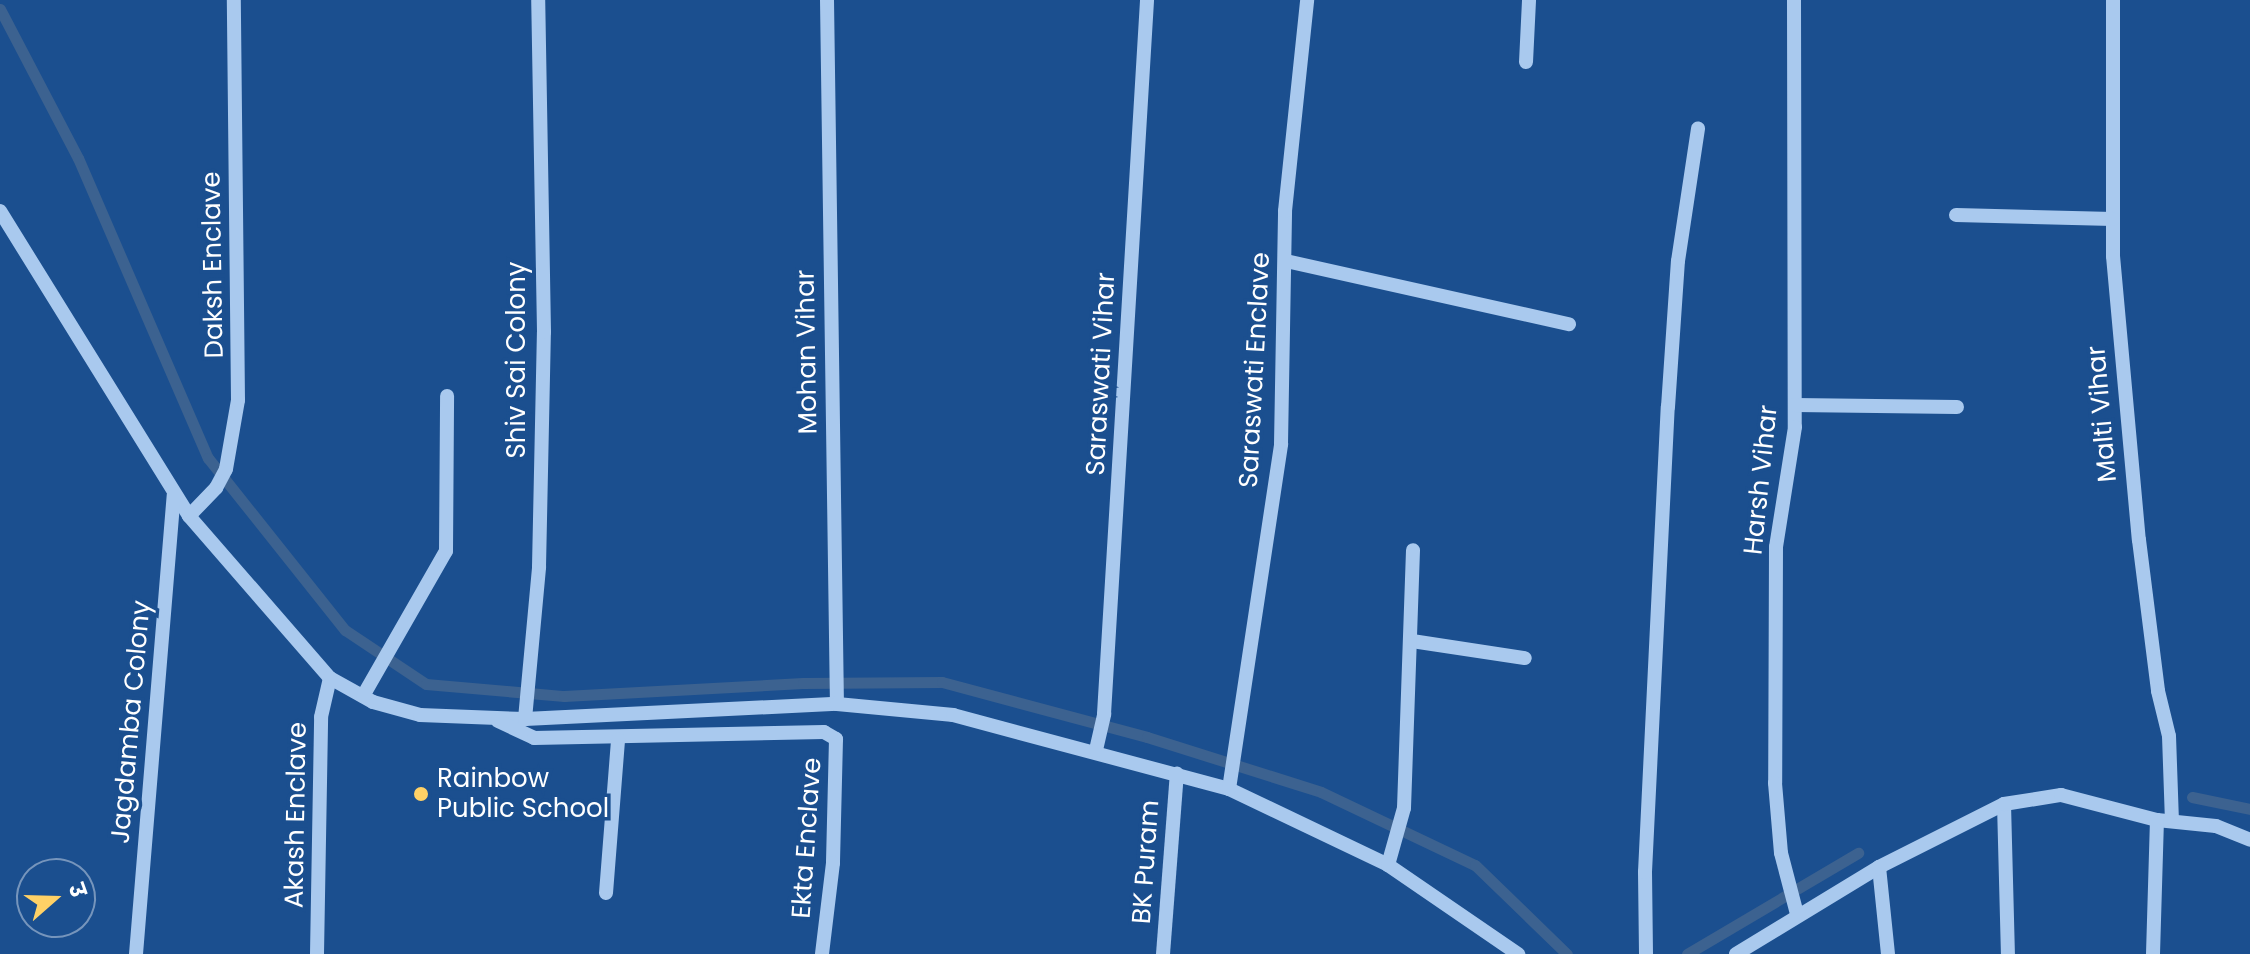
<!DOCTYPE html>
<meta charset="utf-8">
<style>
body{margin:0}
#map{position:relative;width:2250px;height:954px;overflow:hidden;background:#1b4f8f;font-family:Poppins,"Noto Sans Devanagari",sans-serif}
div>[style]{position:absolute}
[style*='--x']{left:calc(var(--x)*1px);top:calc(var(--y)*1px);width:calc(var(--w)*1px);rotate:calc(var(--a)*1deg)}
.stream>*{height:11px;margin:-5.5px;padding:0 5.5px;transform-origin:5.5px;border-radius:5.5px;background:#3c6290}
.minor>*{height:14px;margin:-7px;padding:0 7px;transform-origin:7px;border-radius:7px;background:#a9c9ee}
.dots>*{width:22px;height:22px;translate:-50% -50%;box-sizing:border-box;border:4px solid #1b4f8f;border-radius:50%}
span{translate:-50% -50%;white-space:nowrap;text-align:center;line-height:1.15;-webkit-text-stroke:7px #1b4f8f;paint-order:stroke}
.street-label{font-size:26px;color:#fff}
.poi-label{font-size:26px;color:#fff}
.left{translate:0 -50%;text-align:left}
.north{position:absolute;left:16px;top:858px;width:80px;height:80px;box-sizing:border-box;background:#1b4f8f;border:2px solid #7695bc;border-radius:50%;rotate:70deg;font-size:22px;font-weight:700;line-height:32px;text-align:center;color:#fff}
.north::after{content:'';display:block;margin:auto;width:28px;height:36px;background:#ffd166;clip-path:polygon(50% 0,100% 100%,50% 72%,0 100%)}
</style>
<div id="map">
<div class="stream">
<div style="--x:0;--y:9;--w:168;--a:62.4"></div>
<div style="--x:78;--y:158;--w:327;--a:66.6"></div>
<div style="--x:208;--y:458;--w:220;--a:51.5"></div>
<div style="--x:345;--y:630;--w:97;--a:33.7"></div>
<div style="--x:426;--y:684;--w:139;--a:5"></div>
<div style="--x:564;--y:696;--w:239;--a:-3.1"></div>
<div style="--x:803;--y:683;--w:139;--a:-0.4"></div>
<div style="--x:942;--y:682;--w:212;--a:15"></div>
<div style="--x:1147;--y:737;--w:182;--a:17.5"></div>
<div style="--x:1321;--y:792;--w:170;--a:25.4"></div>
<div style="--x:1475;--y:865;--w:128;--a:44.1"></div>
<div style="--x:2192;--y:797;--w:59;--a:11.7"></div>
<div style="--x:1687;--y:954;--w:199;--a:-30.6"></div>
</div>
<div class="minor">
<div style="--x:827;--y:0;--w:704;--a:89.19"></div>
<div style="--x:1794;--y:0;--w:427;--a:89.9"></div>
<div style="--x:1795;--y:427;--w:121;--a:99"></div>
<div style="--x:1776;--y:547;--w:236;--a:90.2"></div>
<div style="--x:1775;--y:783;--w:70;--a:85.1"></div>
<div style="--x:1781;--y:853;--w:63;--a:75.3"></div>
<div style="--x:2113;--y:0;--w:256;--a:90"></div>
<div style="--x:2113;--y:256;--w:285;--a:84.8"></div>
<div style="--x:2139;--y:540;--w:152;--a:82.8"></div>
<div style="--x:2158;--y:691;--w:46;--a:76.3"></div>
<div style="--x:2169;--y:736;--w:85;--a:88"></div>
<div style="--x:1526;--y:62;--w:62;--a:-87.2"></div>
<div style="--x:0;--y:211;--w:359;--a:58.2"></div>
<div style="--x:189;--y:516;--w:215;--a:49"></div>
<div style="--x:330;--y:678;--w:49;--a:29.2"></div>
<div style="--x:373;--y:702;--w:49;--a:15.5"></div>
<div style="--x:420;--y:715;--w:105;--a:2.2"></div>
<div style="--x:525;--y:719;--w:312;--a:-2.8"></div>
<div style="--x:837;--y:704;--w:117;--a:5.4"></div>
<div style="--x:953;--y:715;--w:286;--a:15"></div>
<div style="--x:1229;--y:789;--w:176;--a:25.5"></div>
<div style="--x:1388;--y:865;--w:158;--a:34.4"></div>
<div style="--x:1956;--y:215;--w:157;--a:1.5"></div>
<div style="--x:1286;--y:261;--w:290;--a:12.6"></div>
<div style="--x:1795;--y:405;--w:162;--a:0.7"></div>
<div style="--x:189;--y:516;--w:39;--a:-46"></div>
<div style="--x:216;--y:488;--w:21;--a:-62"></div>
<div style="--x:226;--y:469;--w:70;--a:-80.1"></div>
<div style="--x:238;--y:400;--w:400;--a:-90.6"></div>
<div style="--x:1412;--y:641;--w:114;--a:8.6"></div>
<div style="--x:363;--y:696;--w:167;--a:-60.2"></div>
<div style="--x:446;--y:551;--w:155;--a:-89.6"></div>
<div style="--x:525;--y:719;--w:153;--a:-84.7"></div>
<div style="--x:539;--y:567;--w:235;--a:-88.8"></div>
<div style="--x:544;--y:332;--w:332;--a:-91"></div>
<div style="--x:498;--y:721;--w:40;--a:25"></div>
<div style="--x:534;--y:738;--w:290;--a:-1.2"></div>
<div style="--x:824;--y:732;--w:14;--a:30"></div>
<div style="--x:836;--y:739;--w:124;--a:91.4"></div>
<div style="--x:833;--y:863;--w:92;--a:96.9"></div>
<div style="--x:1096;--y:750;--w:37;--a:-77"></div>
<div style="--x:1104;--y:714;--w:715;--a:-86.55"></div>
<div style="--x:1229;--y:789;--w:349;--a:-81.4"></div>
<div style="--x:1281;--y:444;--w:233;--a:-89"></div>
<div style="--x:1285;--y:211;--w:212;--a:-84"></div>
<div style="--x:2004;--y:804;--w:150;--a:88.5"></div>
<div style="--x:1388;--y:865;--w:59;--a:-74.3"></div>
<div style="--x:1404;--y:808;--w:258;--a:-88"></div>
<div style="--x:1879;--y:867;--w:87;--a:84.1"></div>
<div style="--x:606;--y:893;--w:154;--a:-85.5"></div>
<div style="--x:136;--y:954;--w:461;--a:-85.3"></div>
<div style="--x:317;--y:954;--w:237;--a:-89"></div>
<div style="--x:321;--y:717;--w:40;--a:-77"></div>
<div style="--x:1163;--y:954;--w:181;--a:-85.6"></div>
<div style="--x:1646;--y:954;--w:82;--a:-90.7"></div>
<div style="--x:1645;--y:872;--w:466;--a:-87.2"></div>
<div style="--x:1668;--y:407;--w:146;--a:-86.1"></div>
<div style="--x:1678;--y:261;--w:134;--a:-81.4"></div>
<div style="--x:1736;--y:954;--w:167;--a:-31.3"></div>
<div style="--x:1879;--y:867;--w:140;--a:-26.7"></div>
<div style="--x:2004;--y:804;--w:58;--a:-9"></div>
<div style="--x:2061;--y:795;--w:99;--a:14.6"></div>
<div style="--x:2157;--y:820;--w:59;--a:5.8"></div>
<div style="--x:2216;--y:826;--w:37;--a:22"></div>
<div style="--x:2153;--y:954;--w:134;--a:-88.3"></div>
</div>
<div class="dots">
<div style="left:421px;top:794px;background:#ffd166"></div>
</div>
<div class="street-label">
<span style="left:213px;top:265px;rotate:-91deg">Daksh Enclave</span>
<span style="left:807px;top:352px;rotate:-91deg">Mohan Vihar</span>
<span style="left:517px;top:360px;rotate:-90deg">Shiv Sai Colony</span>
<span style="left:1255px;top:370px;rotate:-87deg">Saraswati Enclave</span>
<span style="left:1101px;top:374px;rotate:-87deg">Saraswati Vihar</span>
<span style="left:2102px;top:414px;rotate:-95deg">Malti Vihar</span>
<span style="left:1761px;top:480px;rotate:-84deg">Harsh Vihar</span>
<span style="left:131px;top:722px;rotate:-85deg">Jagdamba Colony</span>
<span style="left:296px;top:815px;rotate:-89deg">Akash Enclave</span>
<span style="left:807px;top:838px;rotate:-86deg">Ekta Enclave</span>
<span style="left:1146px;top:862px;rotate:-86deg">BK Puram</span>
</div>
<div class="poi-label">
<span class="left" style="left:437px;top:794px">Rainbow<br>Public School</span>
</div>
<div class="north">उ</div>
</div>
